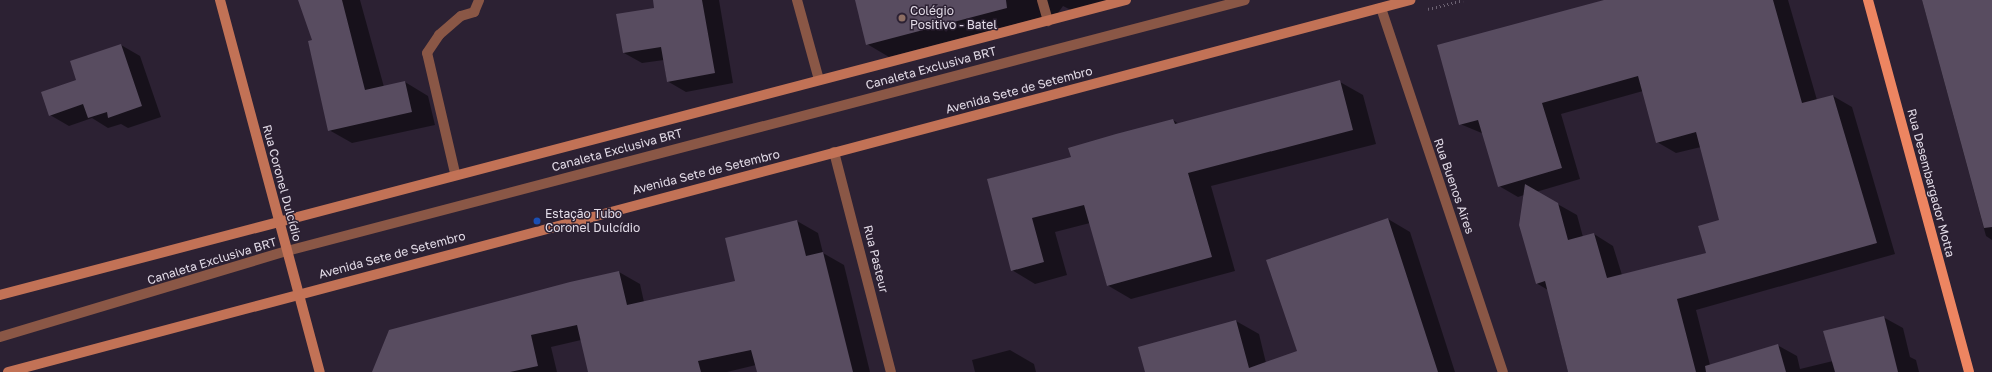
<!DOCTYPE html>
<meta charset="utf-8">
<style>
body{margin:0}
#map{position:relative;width:1992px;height:372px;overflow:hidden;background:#2c2133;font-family:"Golos Text",sans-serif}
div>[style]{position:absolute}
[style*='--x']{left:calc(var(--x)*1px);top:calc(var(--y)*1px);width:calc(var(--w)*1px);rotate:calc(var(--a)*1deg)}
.shadow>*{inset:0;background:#0007}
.building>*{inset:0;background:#584c60}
.path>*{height:2.5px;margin-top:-1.25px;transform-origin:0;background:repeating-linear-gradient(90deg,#6d6373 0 1px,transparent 0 4px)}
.lane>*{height:10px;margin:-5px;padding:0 5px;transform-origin:5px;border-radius:5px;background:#8a5746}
.street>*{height:10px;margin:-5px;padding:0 5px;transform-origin:5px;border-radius:5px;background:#8a5746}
.secondary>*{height:10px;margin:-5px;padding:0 5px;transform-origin:5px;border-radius:5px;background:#c27256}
.primary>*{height:10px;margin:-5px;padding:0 5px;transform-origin:5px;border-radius:5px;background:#ed8561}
.dots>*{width:11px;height:11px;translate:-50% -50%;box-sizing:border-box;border:2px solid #2c2133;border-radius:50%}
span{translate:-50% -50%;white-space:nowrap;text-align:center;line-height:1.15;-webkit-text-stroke:3px #2c2133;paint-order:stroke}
.poi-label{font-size:12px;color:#e3dce8}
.left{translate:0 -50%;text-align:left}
.street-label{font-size:12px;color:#e3dce8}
</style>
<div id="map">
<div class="shadow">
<div style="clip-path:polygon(299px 0,360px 0,384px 87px,405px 82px,428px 96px,435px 125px,352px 143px,329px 130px,314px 41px)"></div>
<div style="clip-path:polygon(654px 0,719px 0,733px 83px,686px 92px,667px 81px,664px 60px,642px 63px,624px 53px,655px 9px)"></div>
<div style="clip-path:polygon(856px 0,1109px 0,1071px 10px,1063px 6px,1058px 13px,889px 57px,867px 44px)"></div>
<div style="clip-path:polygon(evenodd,1609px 0,1788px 0,1817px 100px,1833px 96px,1852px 107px,1895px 254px,1696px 310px,1710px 365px,1777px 345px,1797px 356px,1800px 369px,1833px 361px,1883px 317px,1903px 328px,1910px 357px,1916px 360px,1919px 372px,1568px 372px,1548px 290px,1536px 283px,1524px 195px,1518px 197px,1499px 186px,1484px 134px,1460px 124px,1609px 0,1643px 91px,1657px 142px,1676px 153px,1701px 147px,1721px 221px,1707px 253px,1622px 275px,1613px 246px,1594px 234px,1583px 237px,1577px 215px,1536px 192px,1580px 179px,1561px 114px,1643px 91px)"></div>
<div style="clip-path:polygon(1922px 0,1992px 0,1992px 240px,1986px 236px)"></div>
<div style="clip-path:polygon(121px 45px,140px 56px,161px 117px,128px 128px,121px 124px,108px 128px,92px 118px,69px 126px,50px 115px,78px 81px)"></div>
<div style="clip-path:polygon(1340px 82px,1363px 95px,1376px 144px,1211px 186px,1235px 271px,1131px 299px,1107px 285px,1090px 223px,1055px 232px,1067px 275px,1035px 284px,1012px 270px,988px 179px,1072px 158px,1173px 120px,1179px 124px)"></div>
<div style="clip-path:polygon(1388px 219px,1410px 232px,1455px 372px,1146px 372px,1140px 348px,1236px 321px,1259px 334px,1266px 363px,1299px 352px)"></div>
<div style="clip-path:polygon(797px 221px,818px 233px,823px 253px,844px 265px,870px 372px,758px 372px,756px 365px,727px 372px,589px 372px,581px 340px,551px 347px,557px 372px,375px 372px,619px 272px,640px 284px,644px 302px,736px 282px)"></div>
<div style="clip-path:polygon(1010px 350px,1034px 364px,1036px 372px,975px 372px,972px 360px)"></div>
</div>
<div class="building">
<div style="clip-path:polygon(298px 0,342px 0,365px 90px,405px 81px,412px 112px,328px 131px,308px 41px,312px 40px)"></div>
<div style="clip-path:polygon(653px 0,702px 0,715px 73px,667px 82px,661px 47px,623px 53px,616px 14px,654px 8px)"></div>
<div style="clip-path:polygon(855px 0,1006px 0,1007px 8px,866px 45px)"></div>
<div style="clip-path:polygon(1604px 0,1773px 0,1802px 103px,1833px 95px,1877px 243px,1677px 299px,1696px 372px,1568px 372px,1545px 281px,1536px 284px,1519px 225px,1525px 184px,1558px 203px,1568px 240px,1594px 233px,1607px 278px,1706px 253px,1698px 226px,1719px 220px,1696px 132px,1656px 143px,1638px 76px,1542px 103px,1562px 168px,1498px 187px,1478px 120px,1459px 125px,1437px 45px)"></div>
<div style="clip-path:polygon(1922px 0,1992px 0,1992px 227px,1984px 228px)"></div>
<div style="clip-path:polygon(121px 44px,142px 106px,108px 118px,107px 112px,88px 118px,83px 104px,49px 116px,41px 92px,76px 80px,70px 61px)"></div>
<div style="clip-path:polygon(1340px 80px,1353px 130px,1188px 173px,1212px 257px,1107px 286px,1084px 205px,1032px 218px,1044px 262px,1011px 271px,987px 179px,1071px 157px,1068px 148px,1116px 134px,1173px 119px,1175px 124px)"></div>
<div style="clip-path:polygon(1388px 218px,1438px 372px,1145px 372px,1138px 347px,1236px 320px,1249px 368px,1297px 351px,1266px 260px)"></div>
<div style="clip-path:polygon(797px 220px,806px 256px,823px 252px,853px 372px,757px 372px,751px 350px,698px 361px,701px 372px,588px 372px,577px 325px,531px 335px,538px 366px,510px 372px,372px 372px,389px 330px,570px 282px,619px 271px,627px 305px,735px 281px,725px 238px)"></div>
<div style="clip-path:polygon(1884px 316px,1898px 372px,1835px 372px,1823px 331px)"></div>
<div style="clip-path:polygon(1778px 344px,1786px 372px,1706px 372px,1705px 366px)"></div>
</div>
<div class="path">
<div style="--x:1428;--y:9;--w:36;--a:-14"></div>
</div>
<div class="lane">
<div style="--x:1042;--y:0;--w:22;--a:74"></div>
<div style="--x:455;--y:173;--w:123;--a:-103.1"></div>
<div style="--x:427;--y:53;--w:22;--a:-56"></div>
<div style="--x:439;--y:35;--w:29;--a:-41"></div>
<div style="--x:461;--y:16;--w:14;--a:-17"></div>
<div style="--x:474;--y:12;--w:13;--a:-67"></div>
<div style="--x:0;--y:337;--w:300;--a:-16.7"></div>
<div style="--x:287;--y:251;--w:990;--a:-14.68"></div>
</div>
<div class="street">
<div style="--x:797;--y:0;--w:83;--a:74.6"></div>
<div style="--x:1381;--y:8;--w:384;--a:71.5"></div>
<div style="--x:834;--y:152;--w:227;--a:75.5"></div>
</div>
<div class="secondary">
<div style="--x:220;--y:0;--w:385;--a:75"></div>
<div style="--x:0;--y:295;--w:1164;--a:-14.68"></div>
<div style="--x:8;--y:372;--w:1451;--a:-14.86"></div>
</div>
<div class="primary">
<div style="--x:1868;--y:0;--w:385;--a:74.8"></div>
</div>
<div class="dots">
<div style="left:902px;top:18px;background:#8d6e63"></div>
<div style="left:537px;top:221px;background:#1a4fb4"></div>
</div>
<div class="poi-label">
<span class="left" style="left:910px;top:18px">Colégio<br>Positivo - Batel</span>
<span class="left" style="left:545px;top:221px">Estação Tubo<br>Coronel Dulcídio</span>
</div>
<div class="street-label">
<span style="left:931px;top:68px;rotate:-15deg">Canaleta Exclusiva BRT</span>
<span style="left:1019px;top:90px;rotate:-15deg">Avenida Sete de Setembro</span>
<span style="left:617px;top:150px;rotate:-15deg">Canaleta Exclusiva BRT</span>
<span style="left:706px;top:172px;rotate:-14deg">Avenida Sete de Setembro</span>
<span style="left:282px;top:183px;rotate:75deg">Rua Coronel Dulcídio</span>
<span style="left:1931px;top:183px;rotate:75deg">Rua Desembargador Motta</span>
<span style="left:1454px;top:186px;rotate:71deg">Rua Buenos Aires</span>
<span style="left:392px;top:255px;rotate:-15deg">Avenida Sete de Setembro</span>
<span style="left:876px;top:259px;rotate:76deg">Rua Pasteur</span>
<span style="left:212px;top:261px;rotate:-17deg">Canaleta Exclusiva BRT</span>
</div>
</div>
